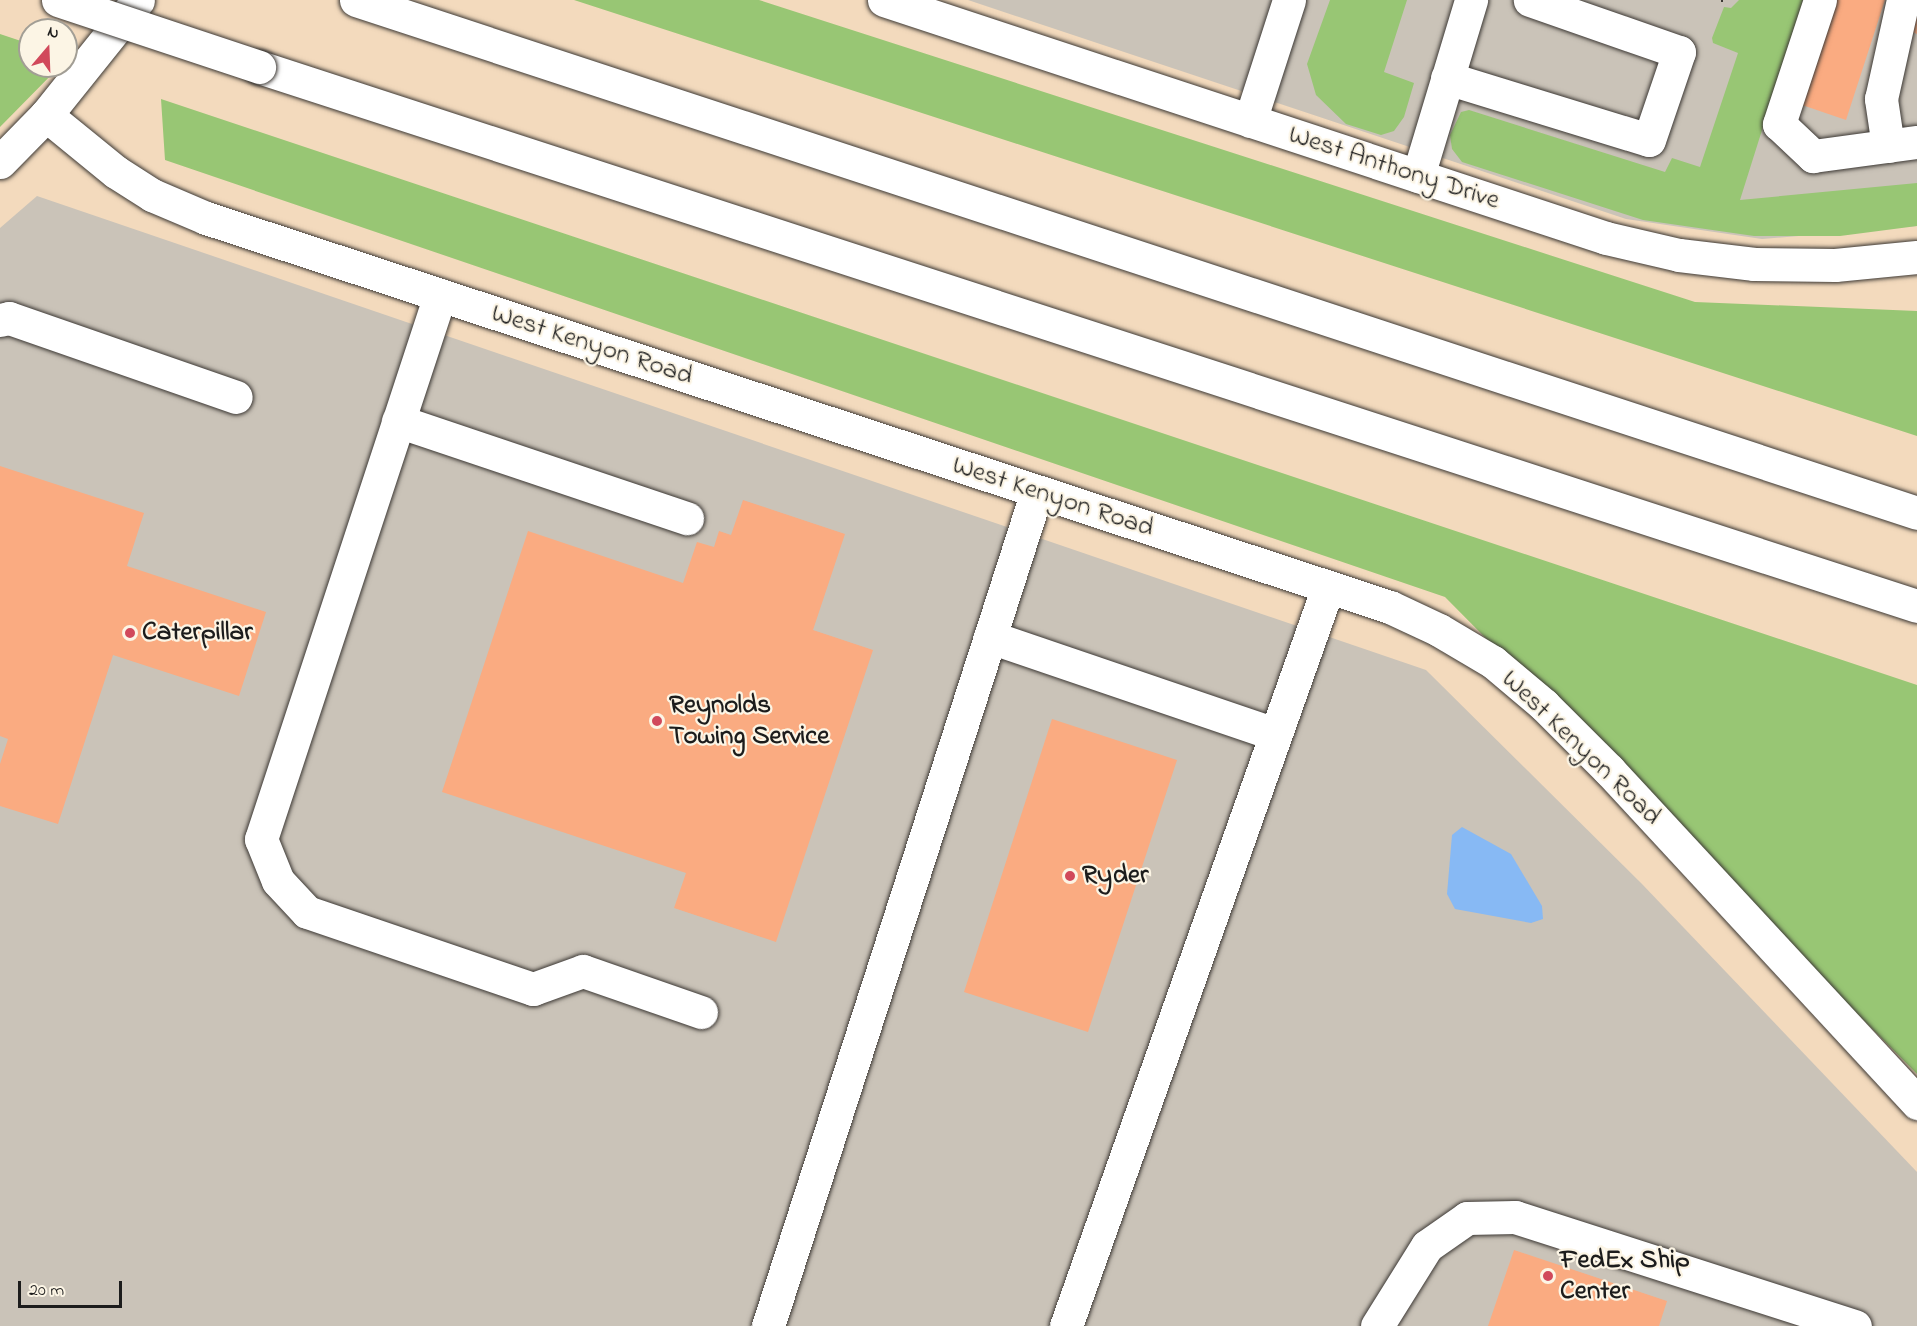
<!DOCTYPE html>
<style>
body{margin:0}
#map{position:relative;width:1917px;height:1326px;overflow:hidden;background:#f3dabd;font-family:"Indie Flower",sans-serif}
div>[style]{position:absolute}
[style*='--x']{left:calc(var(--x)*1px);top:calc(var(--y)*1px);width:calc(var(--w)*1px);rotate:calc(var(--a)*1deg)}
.industrial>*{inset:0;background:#cac3b8}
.green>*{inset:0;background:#98c674}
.water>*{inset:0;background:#87b9f4}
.building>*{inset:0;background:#faab81}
.path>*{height:4px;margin-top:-2px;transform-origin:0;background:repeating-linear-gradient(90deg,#3c3834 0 4.5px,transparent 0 9px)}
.roads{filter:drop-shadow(0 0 2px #3c3834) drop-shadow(0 0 2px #3c3834)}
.minor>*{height:33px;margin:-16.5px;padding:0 16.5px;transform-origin:16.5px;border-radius:16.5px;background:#fff}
.highway>*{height:33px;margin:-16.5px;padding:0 16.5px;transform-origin:16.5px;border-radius:16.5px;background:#fff}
.bridges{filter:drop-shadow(0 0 2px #3c3834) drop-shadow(0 0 2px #3c3834)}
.highway-bridge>*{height:33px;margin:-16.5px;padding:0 16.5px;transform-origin:16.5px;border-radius:16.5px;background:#fff}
.dots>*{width:16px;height:16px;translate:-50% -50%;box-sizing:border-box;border:3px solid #fcf5e5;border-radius:50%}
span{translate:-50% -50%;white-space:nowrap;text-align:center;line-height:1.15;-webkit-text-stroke:4.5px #fcf5e5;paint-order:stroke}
.street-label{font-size:27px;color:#1c1c1c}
.poi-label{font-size:27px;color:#1c1c1c;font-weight:700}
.left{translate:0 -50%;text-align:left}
.north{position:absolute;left:18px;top:18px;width:60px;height:60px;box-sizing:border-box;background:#fcf5e5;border:2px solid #a29e95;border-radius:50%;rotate:19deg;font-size:16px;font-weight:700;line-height:24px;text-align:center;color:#1c1c1c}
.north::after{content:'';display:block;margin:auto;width:21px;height:27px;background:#d1495b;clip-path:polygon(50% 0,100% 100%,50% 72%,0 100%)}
.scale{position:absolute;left:18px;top:1281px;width:104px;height:27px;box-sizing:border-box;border:3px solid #1c1c1c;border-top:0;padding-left:8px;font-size:18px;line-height:21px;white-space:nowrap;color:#1c1c1c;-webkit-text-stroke:4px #fcf5e5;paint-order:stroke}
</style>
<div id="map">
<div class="industrial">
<div style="clip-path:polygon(968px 0,1917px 0,1917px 226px,1762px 239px,1626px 219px)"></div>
<div style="clip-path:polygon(37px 196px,1426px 670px,1642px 884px,1917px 1172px,1917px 1326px,0 1326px,0 228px)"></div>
</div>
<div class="green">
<div style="clip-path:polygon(574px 0,759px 0,1695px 302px,1917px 311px,1917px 436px)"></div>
<div style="clip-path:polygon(1330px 0,1407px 0,1384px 72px,1414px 83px,1404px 117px,1394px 131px,1381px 135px,1346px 124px,1316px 95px,1307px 64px)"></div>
<div style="clip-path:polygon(1739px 0,1803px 0,1740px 200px,1917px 183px,1917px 226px,1840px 236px,1754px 236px,1643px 220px,1462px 162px,1452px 149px,1450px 135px,1461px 112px,1469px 110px,1665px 172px,1672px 158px,1700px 167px,1738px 53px,1713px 43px,1712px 38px,1724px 7px,1731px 8px)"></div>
<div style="clip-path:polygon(0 34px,30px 44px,30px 66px,60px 66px,0 127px)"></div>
<div style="clip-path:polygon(161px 99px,1917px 685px,1917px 1074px,1445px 597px,165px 160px)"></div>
</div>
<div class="water">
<div style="clip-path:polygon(1462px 827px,1511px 854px,1542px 906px,1543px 919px,1531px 923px,1455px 909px,1447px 894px,1452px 835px)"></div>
</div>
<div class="building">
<div style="clip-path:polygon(1836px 0,1885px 0,1846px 120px,1802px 105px)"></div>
<div style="clip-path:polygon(1917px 10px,1917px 34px,1910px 31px)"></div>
<div style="clip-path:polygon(0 466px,144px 513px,127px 566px,266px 612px,239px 696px,113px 655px,58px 824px,0 806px,0 764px,8px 739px,0 736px)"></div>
<div style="clip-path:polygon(743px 500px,845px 534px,813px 630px,873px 650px,776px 942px,674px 908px,686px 873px,442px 792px,528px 531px,683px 583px,697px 542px,714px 547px,719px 531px,731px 535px)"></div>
<div style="clip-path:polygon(1052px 719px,1177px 760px,1088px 1032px,964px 992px)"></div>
<div style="clip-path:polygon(1514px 1250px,1667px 1301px,1659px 1326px,1488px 1326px)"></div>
</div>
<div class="path">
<div style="--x:1721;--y:0;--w:2;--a:0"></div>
</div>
<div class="roads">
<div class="minor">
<div style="--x:884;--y:0;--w:760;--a:18.24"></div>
<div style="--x:1606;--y:238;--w:75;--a:13.1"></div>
<div style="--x:1679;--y:255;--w:76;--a:6.8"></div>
<div style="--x:1754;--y:264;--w:81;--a:0.7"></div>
<div style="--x:1835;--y:265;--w:82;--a:-5.6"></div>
<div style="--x:1820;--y:0;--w:131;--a:108.3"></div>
<div style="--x:1779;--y:124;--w:47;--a:43.3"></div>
<div style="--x:1813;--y:156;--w:105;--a:-7.7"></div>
<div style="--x:1447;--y:78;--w:211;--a:17.1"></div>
<div style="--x:1649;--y:140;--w:93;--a:-71.2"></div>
<div style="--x:1679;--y:52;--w:158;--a:-160.8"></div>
<div style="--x:46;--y:115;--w:90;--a:39.2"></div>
<div style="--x:116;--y:172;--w:43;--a:32.6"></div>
<div style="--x:152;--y:195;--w:59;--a:23.1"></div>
<div style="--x:206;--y:218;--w:1246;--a:18.19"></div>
<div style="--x:1390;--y:607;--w:54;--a:25.1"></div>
<div style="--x:1439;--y:630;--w:63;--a:30.7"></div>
<div style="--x:1493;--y:662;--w:67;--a:40.1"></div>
<div style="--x:1544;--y:705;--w:92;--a:45"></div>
<div style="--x:1609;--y:770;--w:454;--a:47.2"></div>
<div style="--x:1250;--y:121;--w:127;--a:-72.1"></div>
<div style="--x:1888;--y:146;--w:48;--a:-98.5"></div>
<div style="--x:1881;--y:99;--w:101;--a:-77.5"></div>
<div style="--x:0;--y:162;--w:66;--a:-45.6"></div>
<div style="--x:46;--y:115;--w:147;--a:-51.3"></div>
<div style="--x:1418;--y:176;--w:184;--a:-73.2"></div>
<div style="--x:440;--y:295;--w:573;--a:108.21"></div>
<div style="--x:261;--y:839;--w:45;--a:68"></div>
<div style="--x:278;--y:881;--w:42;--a:46.9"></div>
<div style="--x:307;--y:912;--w:239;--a:18.8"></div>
<div style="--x:533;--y:989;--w:53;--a:-19.8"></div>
<div style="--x:583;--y:971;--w:125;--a:19.2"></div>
<div style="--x:0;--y:320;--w:9;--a:-13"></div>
<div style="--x:9;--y:318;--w:240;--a:19.2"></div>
<div style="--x:398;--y:421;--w:305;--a:18.6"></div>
<div style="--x:990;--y:637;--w:301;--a:18.8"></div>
<div style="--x:768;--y:1326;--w:877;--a:-72.14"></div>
<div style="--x:1066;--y:1326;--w:784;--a:-70.48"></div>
<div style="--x:1377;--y:1326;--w:94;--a:-58"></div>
<div style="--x:1427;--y:1246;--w:49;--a:-35"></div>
<div style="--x:1467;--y:1218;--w:48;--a:-1.2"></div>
<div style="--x:1515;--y:1217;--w:357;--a:17.8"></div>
</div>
<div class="highway">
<div style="--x:356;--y:0;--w:1643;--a:18.19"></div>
<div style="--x:259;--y:67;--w:1743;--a:18.01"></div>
</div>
</div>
<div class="bridges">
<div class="highway-bridge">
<div style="--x:58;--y:0;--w:212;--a:18.4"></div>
</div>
</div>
<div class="dots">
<div style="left:130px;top:633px;background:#d1495b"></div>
<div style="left:657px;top:721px;background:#d1495b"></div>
<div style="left:1070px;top:876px;background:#d1495b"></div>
<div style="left:1548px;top:1276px;background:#d1495b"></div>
</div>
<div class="street-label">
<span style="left:1394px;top:168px;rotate:18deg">West Anthony Drive</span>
<span style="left:592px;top:345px;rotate:18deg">West Kenyon Road</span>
<span style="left:1053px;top:497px;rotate:18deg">West Kenyon Road</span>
<span style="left:1581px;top:748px;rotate:44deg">West Kenyon Road</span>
</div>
<div class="poi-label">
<span class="left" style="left:142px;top:633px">Caterpillar</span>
<span class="left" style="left:669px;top:721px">Reynolds<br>Towing Service</span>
<span class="left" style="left:1082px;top:876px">Ryder</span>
<span class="left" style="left:1560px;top:1276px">FedEx Ship<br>Center</span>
</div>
<div class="north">N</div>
<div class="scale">20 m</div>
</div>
